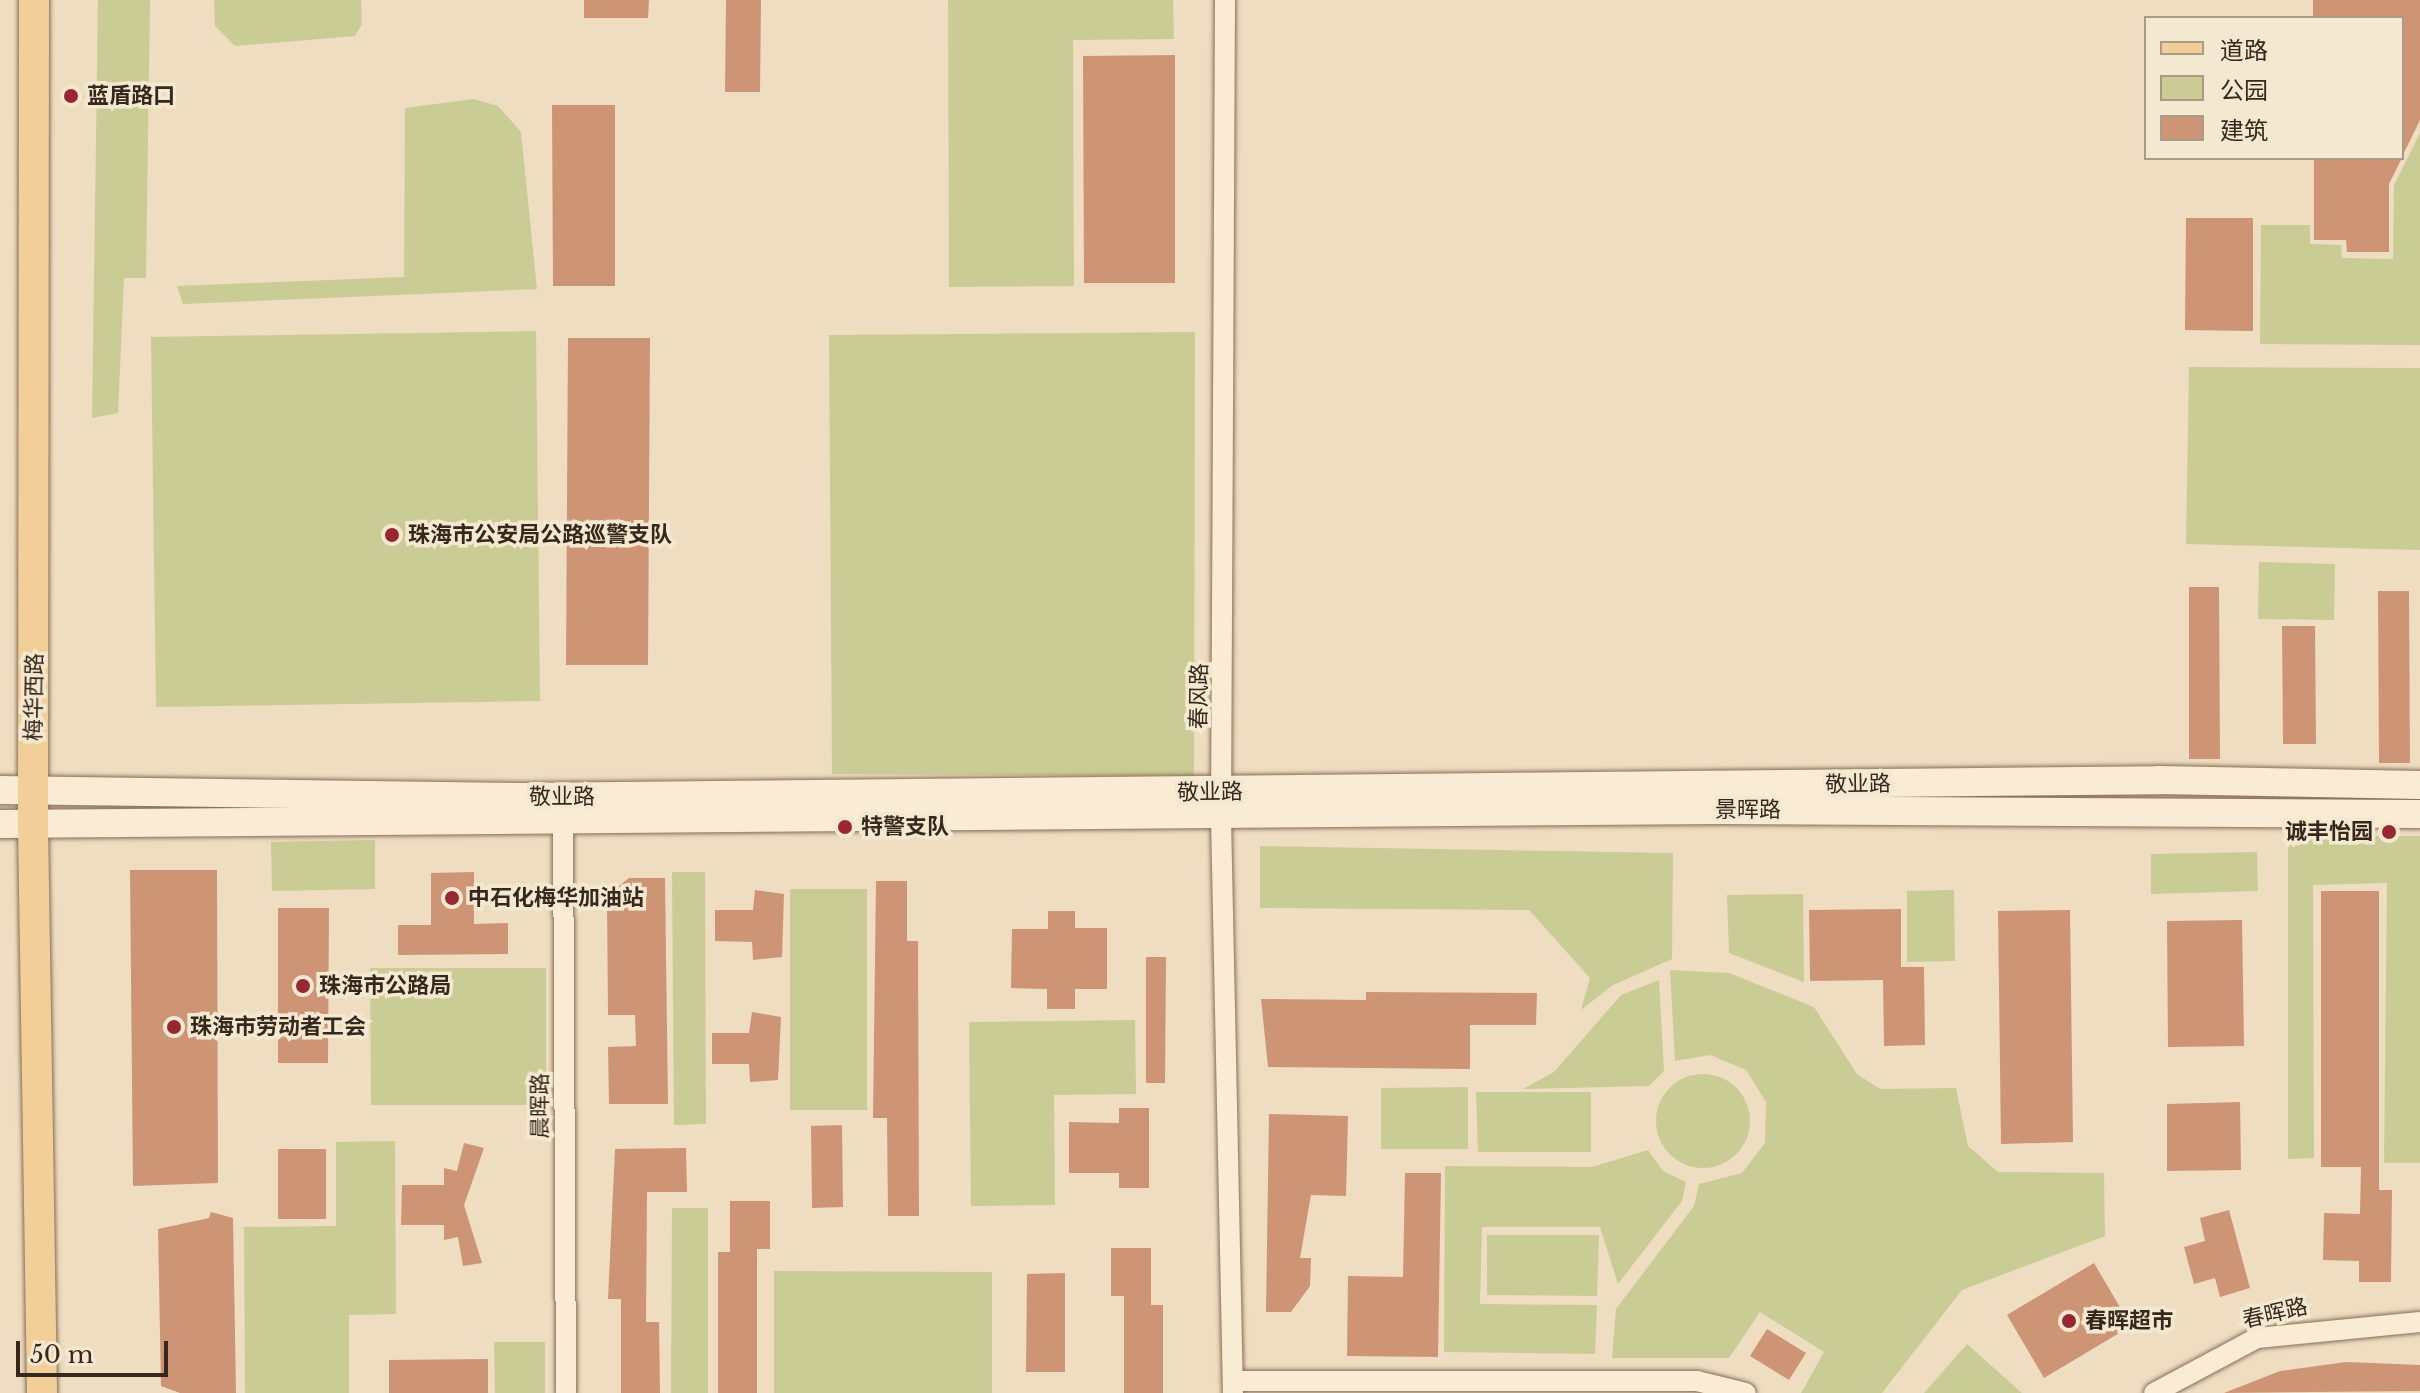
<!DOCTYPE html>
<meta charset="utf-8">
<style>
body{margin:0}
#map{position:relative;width:2420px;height:1393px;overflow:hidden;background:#eeddc1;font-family:"Libre Baskerville","Noto Sans SC",serif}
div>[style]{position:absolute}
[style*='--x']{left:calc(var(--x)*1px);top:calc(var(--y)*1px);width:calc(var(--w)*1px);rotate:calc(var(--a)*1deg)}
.green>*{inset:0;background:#cacc95}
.round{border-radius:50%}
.building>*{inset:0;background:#cd9476}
.roads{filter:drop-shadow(0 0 2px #876e58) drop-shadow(0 0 2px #876e58)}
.street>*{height:20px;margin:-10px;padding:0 10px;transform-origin:10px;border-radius:10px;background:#f9ebd4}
.secondary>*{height:28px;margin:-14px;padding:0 14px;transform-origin:14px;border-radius:14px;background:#f9ebd4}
.primary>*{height:30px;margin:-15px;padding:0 15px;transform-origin:15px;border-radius:15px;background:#f2cf98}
.dots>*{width:22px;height:22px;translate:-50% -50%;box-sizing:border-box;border:4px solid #f5e8d0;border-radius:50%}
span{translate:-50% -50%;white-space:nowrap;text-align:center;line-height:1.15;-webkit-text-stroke:7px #f5e8d0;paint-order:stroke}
.poi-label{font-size:22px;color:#37281d;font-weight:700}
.left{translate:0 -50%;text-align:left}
.right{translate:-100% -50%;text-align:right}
.street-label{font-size:22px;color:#37281d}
.legend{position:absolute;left:2144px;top:16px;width:260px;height:144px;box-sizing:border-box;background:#f5e8d0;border:2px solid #a99b88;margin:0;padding:10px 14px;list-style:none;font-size:24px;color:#37281d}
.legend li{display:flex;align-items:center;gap:16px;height:40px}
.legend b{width:40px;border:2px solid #a99b88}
.scale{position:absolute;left:16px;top:1341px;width:152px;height:36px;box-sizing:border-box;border:4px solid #37281d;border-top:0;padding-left:10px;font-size:24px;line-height:28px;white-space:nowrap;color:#37281d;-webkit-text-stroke:6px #f5e8d0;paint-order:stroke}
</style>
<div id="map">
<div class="green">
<div style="clip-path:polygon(98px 0,150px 0,146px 278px,124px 278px,118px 413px,92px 418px)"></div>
<div style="clip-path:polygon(214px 0,361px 0,362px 24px,355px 36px,235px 46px,215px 26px)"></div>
<div style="clip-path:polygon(948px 0,1173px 0,1174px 39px,1073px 40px,1074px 286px,949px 287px)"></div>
<div style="clip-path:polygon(474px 99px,498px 106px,521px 132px,537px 289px,183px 304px,177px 286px,404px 277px,405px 108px)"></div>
<div style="clip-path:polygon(2420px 133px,2420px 345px,2260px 344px,2261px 225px,2310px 225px,2310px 244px,2341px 245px,2342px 258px,2393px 259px,2394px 185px)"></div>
<div style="clip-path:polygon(536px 331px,540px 701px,156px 707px,151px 337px)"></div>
<div style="clip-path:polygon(1195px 332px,1194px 776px,832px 774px,829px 335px)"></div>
<div style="clip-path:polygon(2189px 367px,2420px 368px,2420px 550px,2186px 544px)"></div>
<div style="clip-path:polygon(2259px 562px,2335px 564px,2334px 620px,2258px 619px)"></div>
<div style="clip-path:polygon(2288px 836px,2420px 836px,2420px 1163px,2384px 1163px,2387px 883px,2313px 885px,2314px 1158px,2288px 1159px)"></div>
<div style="clip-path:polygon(375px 840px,375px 889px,272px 891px,271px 842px)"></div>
<div style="clip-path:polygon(1260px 846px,1673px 853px,1672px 959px,1613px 985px,1581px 1010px,1590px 978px,1529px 910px,1260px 908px)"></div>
<div style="clip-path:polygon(2257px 852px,2258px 891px,2151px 894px,2151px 854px)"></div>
<div style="clip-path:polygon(672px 872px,705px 872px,706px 1124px,674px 1125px)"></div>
<div style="clip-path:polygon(790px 889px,867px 889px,867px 1110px,790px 1110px)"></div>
<div style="clip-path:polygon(1954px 890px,1955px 961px,1907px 962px,1907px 891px)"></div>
<div style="clip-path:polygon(1803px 894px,1804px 982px,1729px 953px,1727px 895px)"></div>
<div style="clip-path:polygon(370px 968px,546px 968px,546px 1105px,371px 1105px)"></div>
<div style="clip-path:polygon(1670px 970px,1729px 973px,1814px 1007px,1857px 1074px,1880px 1089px,1956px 1088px,1968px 1146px,1998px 1172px,2104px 1173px,2105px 1236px,1962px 1290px,1882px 1393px,1801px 1393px,1824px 1352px,1760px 1312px,1729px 1358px,1612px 1358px,1616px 1309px,1694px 1206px,1699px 1184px,1742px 1173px,1765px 1143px,1766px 1102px,1746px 1070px,1710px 1055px,1675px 1061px)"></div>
<div style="clip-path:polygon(1659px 980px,1664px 1071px,1649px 1086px,1523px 1089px,1554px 1072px,1621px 995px)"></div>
<div style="clip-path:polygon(1135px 1020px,1136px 1094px,1054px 1095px,1055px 1205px,971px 1206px,969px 1022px)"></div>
<div class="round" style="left:1656px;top:1074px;width:94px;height:94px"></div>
<div style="clip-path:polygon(1468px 1087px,1468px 1149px,1381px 1149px,1381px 1088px)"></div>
<div style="clip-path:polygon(1476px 1092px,1591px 1092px,1591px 1152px,1478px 1152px)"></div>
<div style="clip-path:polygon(395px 1141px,396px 1314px,349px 1315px,349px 1393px,245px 1393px,244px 1227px,336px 1226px,336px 1142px)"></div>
<div style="clip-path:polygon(1648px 1150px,1663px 1171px,1686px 1182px,1682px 1201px,1618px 1284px,1600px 1227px,1482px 1227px,1480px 1304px,1597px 1305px,1595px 1354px,1444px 1352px,1445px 1166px,1592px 1167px)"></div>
<div style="clip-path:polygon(672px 1208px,708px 1208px,708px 1393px,671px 1393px)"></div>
<div style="clip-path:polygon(1487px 1235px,1599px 1235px,1597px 1296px,1487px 1295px)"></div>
<div style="clip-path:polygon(774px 1271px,992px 1272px,992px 1393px,774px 1393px)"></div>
<div style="clip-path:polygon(494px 1342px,545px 1342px,545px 1393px,495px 1393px)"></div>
<div style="clip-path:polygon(1967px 1344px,2022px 1393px,1924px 1393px)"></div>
</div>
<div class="building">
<div style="clip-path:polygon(584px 0,649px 0,648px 18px,584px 18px)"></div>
<div style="clip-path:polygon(726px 0,761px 0,760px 92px,725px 92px)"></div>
<div style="clip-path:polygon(2313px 0,2420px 0,2420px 120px,2402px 157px,2402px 18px,2313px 18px)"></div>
<div style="clip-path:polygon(1175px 55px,1175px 283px,1084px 283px,1083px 56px)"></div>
<div style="clip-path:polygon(552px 105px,615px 105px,615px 286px,553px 286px)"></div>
<div style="clip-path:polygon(2314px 158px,2402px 158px,2389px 184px,2389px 252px,2347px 252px,2346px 240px,2314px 240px)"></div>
<div style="clip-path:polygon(2186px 218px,2253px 218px,2253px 331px,2185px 330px)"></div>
<div style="clip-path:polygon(568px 338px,650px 338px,648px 665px,566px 665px)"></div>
<div style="clip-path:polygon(2189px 587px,2219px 587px,2220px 759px,2189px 759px)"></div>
<div style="clip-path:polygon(2378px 591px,2409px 591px,2410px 763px,2379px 763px)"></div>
<div style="clip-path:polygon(2282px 626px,2315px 626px,2316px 744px,2283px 744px)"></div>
<div style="clip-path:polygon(130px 870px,217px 870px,218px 1183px,133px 1186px)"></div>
<div style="clip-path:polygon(474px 872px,474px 924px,508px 923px,508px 954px,398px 955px,398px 925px,431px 925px,431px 873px)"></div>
<div style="clip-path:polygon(629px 878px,665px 878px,668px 1104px,609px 1104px,608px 1047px,636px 1046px,635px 1015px,608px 1015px,607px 895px)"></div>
<div style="clip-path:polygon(876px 881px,907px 881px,907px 941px,918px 941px,919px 1216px,888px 1216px,887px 1118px,873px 1118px)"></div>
<div style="clip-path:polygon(755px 890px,784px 894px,782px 957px,753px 960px,752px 942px,715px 941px,715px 910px,753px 910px)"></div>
<div style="clip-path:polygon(2321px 891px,2379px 891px,2379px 1190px,2392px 1190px,2391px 1282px,2359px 1282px,2359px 1261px,2323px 1260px,2324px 1213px,2360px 1214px,2361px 1167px,2321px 1167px)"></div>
<div style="clip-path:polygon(278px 908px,329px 908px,328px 1063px,278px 1063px)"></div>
<div style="clip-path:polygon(1901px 909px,1901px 967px,1924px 967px,1925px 1045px,1884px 1046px,1883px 980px,1810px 981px,1809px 910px)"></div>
<div style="clip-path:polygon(2070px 910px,2073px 1142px,2001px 1144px,1998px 911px)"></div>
<div style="clip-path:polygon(1048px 911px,1075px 911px,1075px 928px,1107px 928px,1107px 989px,1075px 989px,1075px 1009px,1047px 1009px,1047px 989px,1011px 988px,1012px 929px,1048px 929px)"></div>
<div style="clip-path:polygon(2242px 920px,2244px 1046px,2168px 1047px,2167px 921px)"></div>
<div style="clip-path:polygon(1146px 957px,1166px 957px,1165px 1083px,1146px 1083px)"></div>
<div style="clip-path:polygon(1366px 992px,1537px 993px,1536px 1025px,1470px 1025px,1470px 1069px,1268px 1067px,1261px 999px,1366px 1000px)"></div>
<div style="clip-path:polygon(752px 1012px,781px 1017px,778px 1080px,750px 1082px,749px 1064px,712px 1064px,712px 1033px,749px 1033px)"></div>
<div style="clip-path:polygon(2240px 1102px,2241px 1170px,2167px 1171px,2167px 1104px)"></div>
<div style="clip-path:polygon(1119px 1108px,1149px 1108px,1149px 1188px,1119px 1188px,1119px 1173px,1069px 1173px,1069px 1122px,1119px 1123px)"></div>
<div style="clip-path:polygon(1269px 1114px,1348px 1116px,1346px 1196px,1311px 1195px,1300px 1258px,1311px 1258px,1310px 1286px,1291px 1312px,1266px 1312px)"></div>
<div style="clip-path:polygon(842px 1125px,843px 1207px,812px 1208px,811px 1126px)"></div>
<div style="clip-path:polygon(464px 1143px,484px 1148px,464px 1205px,482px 1263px,463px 1266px,458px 1237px,444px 1240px,444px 1225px,401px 1225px,402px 1185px,444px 1185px,444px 1168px,457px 1171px)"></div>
<div style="clip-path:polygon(686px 1148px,687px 1192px,647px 1192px,646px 1322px,659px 1322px,660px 1393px,621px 1393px,621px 1299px,608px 1299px,615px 1149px)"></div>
<div style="clip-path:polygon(278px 1149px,326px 1149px,326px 1219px,278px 1219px)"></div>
<div style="clip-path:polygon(1405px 1173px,1441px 1173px,1438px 1357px,1347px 1356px,1348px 1276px,1403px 1277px)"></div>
<div style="clip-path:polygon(730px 1201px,770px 1201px,770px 1249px,757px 1249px,757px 1393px,718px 1393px,718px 1252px,730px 1252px)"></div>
<div style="clip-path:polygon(2229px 1210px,2250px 1288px,2220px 1297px,2215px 1278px,2194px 1284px,2184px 1247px,2205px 1241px,2200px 1218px)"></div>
<div style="clip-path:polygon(211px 1212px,233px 1218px,236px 1393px,180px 1393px,161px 1386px,158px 1229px,209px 1218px)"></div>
<div style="clip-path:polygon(1111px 1248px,1151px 1248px,1151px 1305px,1163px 1305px,1163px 1393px,1124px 1393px,1124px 1296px,1111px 1296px)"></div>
<div style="clip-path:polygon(2094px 1263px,2131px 1326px,2044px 1378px,2007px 1315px)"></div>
<div style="clip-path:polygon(1065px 1273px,1065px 1372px,1026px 1372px,1027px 1274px)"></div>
<div style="clip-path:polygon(1767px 1329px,1806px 1353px,1789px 1380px,1750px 1356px)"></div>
<div style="clip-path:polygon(488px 1359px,488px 1393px,389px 1393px,389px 1360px)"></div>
<div style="clip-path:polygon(2346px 1362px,2420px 1365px,2420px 1391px,2224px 1393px,2280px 1371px)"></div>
</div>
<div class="roads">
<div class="street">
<div style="--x:1225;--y:0;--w:817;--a:90.28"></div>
<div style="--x:1221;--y:817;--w:576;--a:88.81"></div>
<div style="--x:563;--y:819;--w:574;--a:89.7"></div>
<div style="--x:1234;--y:1381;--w:463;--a:0"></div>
<div style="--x:1697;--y:1381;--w:50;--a:13.8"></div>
<div style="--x:2154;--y:1393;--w:117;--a:-28.1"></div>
<div style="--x:2257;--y:1338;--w:164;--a:-5.6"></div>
</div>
<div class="secondary">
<div style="--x:0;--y:790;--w:522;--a:0.77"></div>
<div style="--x:522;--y:797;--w:1637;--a:-0.59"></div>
<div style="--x:2159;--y:780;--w:261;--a:1.1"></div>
<div style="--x:0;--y:824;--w:1721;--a:-0.47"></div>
<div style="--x:1721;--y:810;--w:699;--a:0.33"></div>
</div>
<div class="primary">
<div style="--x:34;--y:0;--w:825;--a:90.07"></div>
<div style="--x:33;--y:825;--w:568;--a:89.09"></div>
</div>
</div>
<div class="dots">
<div style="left:71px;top:96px;background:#972831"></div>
<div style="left:392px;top:535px;background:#972831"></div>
<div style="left:845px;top:827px;background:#972831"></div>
<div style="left:2389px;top:832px;background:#972831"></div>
<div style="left:452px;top:898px;background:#972831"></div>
<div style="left:303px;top:986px;background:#972831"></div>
<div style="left:174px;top:1027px;background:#972831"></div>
<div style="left:2069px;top:1321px;background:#972831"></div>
</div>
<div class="poi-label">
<span class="left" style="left:87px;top:96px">蓝盾路口</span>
<span class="left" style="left:408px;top:535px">珠海市公安局公路巡警支队</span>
<span class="left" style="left:861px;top:827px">特警支队</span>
<span class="right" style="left:2373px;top:832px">诚丰怡园</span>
<span class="left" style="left:468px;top:898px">中石化梅华加油站</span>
<span class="left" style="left:319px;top:986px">珠海市公路局</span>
<span class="left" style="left:190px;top:1027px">珠海市劳动者工会</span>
<span class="left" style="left:2085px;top:1321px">春晖超市</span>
</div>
<div class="street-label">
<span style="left:1199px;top:696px;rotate:-89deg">春风路</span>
<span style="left:34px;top:697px;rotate:-89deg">梅华西路</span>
<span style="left:1858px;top:784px;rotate:-1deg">敬业路</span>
<span style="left:1210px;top:792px;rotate:-1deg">敬业路</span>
<span style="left:562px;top:797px">敬业路</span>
<span style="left:1748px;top:810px">景晖路</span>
<span style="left:540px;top:1106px;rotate:-90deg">晨晖路</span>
<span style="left:2275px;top:1313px;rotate:-13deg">春晖路</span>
</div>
<ul class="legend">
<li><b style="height:10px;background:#f2cf98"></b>道路</li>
<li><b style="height:22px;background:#cacc95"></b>公园</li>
<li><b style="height:22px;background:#cd9476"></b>建筑</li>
</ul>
<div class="scale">50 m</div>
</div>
